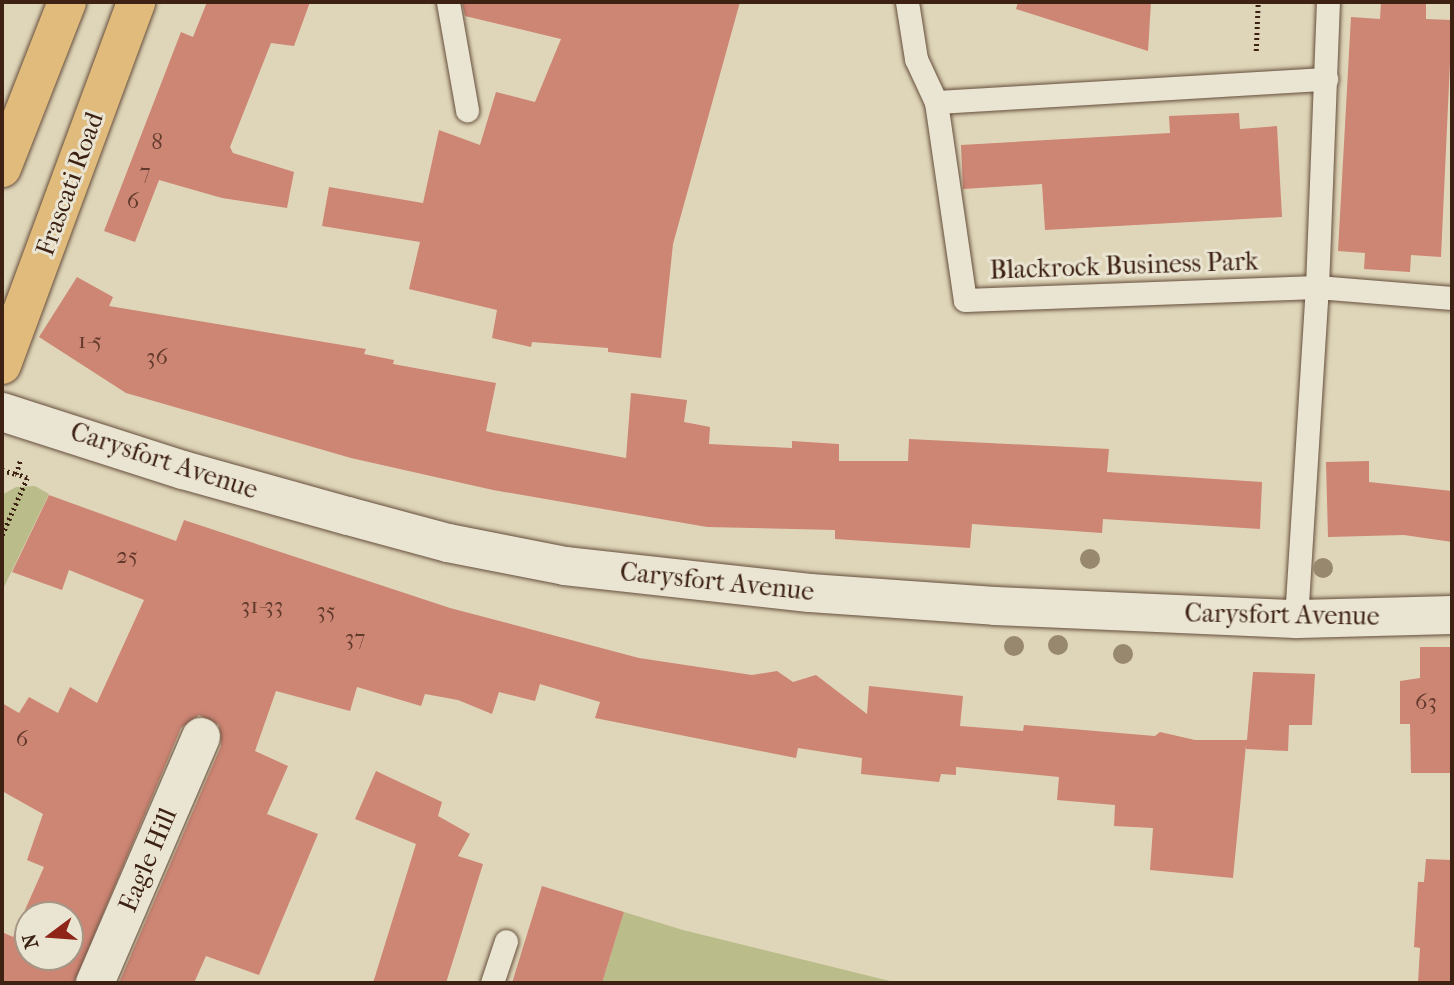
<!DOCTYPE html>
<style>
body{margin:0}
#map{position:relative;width:1454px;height:985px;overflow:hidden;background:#dfd6b9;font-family:"IM FELL French Canon",serif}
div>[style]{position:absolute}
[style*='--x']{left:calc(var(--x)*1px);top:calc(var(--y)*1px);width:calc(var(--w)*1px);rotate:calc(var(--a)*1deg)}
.green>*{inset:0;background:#babc8a}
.building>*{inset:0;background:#cd8574}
.path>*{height:4.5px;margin-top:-2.25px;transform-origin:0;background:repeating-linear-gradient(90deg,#3d2113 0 2px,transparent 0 5.5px)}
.roads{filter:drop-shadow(0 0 2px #664e3c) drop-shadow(0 0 2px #664e3c)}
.lane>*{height:23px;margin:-11.5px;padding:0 11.5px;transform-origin:11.5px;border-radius:11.5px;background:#eae4d2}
.street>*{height:38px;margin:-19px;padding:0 19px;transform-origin:19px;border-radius:19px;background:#eae4d2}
.secondary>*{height:38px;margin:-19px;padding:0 19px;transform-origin:19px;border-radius:19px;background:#eae4d2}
.highway>*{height:38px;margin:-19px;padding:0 19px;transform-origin:19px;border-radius:19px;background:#e0bb7c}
.trees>*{width:20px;height:20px;margin:-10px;border-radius:50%;background:#97886e}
span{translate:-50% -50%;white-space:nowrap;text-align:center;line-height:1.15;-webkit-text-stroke:6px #eae4d2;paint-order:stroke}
.number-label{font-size:23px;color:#613a2b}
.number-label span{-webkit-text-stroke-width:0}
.street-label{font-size:26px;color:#3d2113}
.frame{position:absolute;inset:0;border:4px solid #3d2113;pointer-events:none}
.north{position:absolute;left:14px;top:901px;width:70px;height:70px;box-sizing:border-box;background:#eae4d2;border:2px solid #a59686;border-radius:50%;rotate:254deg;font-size:19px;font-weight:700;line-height:28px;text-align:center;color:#3d2113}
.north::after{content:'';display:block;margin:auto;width:24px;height:32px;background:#8f2418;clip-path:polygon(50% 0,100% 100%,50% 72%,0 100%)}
</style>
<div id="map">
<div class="green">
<div style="clip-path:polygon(35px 486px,49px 494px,2px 591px,2px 495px,16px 487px)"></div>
<div style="clip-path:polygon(624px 912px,683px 930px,898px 983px,602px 983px)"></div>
</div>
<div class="building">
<div style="clip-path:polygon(207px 2px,310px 2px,294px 46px,271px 43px,230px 147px,233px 153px,294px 172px,287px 208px,222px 198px,159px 180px,135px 242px,104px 231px,181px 32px,193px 37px)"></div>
<div style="clip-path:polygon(462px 2px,740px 2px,673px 244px,661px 358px,608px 352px,608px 348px,532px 342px,531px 347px,492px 338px,497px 310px,409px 289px,420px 242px,322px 226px,329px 187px,423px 203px,439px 130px,480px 145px,496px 92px,535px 102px,561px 39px,465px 16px)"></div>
<div style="clip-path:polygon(1018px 2px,1151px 2px,1148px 51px,1016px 9px)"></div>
<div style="clip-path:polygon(1381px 2px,1426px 2px,1426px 19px,1452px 20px,1441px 257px,1411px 255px,1410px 272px,1364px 269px,1365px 253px,1338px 251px,1351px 17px,1380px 19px)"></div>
<div style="clip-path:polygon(1239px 113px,1240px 129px,1277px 126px,1282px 217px,1045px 230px,1042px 184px,963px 189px,961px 145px,1170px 133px,1169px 116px)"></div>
<div style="clip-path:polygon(77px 277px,113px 297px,109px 306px,366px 349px,364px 354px,394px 360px,393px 364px,496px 383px,486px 431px,494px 433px,626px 458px,631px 393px,687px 400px,684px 422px,710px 427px,709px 444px,792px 448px,792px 441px,839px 444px,839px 461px,908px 461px,909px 439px,1109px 449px,1107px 472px,1262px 482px,1260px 529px,1103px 519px,1102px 533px,972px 524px,970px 548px,835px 539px,835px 530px,707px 527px,493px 490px,351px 458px,126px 393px,39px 337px)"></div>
<div style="clip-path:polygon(1369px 461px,1369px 482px,1452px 491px,1452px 542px,1404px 535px,1328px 537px,1326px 462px)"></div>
<div style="clip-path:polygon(evenodd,49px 495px,176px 541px,184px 520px,450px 608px,639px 658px,752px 675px,777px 671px,793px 682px,816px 675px,867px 714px,869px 686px,963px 696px,960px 726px,1023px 731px,1024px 725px,1155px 736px,1160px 732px,1195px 740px,1247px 740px,1253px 672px,1315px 674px,1312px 725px,1289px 725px,1288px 751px,1246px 749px,1246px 745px,1233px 878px,1150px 870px,1153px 828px,1114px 826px,1115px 805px,1057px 800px,1059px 777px,956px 767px,956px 775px,941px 774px,939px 782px,861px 774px,862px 758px,798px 748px,796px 758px,595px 718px,600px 702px,540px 684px,535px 701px,499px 692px,492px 714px,458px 700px,425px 694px,421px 706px,357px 687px,350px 711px,276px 691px,255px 751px,288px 766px,267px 814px,318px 834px,259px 975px,206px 956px,194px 983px,119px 983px,221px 746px,219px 725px,199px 715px,181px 728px,74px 983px,2px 983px,2px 932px,13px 937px,44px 867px,27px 860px,43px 814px,2px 791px,2px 703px,19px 713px,29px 697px,58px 713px,70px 687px,97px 703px,144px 600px,69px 570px,62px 590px,12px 572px,49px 495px,28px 915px,70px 915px,70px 957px,28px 957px,28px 915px)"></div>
<div style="clip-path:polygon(1420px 647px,1452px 647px,1452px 773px,1411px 773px,1410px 724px,1400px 724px,1400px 681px,1420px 678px)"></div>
<div style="clip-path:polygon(376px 771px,442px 802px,438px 816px,470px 834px,458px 856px,483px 864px,446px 983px,373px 983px,416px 844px,355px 819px)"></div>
<div style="clip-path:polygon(1426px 859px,1452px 860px,1452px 983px,1418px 983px,1420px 948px,1414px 947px,1418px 882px,1424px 882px)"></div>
<div style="clip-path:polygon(542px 886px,624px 912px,602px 983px,512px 983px)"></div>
</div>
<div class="path">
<div style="--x:1256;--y:51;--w:49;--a:-87.7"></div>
<div style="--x:2;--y:470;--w:15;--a:16"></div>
<div style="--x:16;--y:474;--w:14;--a:-73"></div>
<div style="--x:2;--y:535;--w:62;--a:-66.3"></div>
<div style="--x:27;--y:478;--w:12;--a:-160"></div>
</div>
<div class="roads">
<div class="lane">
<div style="--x:448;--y:2;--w:110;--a:80"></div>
<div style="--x:907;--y:2;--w:58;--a:81"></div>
<div style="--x:916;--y:59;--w:47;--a:65.1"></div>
<div style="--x:936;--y:102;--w:391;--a:-3.4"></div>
<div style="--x:936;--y:102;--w:200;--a:81.7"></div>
<div style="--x:965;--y:300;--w:352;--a:-2.1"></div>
<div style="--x:1317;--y:287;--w:135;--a:4.7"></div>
<div style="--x:1296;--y:619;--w:333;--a:-86.4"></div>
<div style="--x:1317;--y:287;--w:285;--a:-87.8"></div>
<div style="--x:492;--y:983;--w:44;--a:-71.6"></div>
</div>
<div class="street">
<div style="--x:95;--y:983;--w:268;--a:-66.7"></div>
</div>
<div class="secondary">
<div style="--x:2;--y:412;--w:190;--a:17.8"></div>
<div style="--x:183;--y:470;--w:171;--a:15.6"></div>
<div style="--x:348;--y:516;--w:104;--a:15.1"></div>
<div style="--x:448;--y:543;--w:119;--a:11.1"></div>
<div style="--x:565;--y:566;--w:246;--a:6.3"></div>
<div style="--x:810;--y:593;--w:185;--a:4"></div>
<div style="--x:995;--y:606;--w:301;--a:2.5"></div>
<div style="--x:1296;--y:619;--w:156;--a:-1.5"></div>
</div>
<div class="highway">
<div style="--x:2;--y:168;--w:178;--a:-68.6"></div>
<div style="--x:2;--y:365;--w:387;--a:-69.7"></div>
</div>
</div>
<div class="trees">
<div style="left:1090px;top:559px"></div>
<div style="left:1323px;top:568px"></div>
<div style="left:1058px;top:645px"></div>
<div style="left:1014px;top:646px"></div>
<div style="left:1123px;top:654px"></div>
</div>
<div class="number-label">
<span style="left:157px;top:142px">8</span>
<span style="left:145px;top:172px">7</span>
<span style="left:133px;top:201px">6</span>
<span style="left:90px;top:341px">1-5</span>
<span style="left:157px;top:357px">36</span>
<span style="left:127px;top:556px">25</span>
<span style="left:262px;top:606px">31-33</span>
<span style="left:326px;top:611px">35</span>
<span style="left:355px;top:638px">37</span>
<span style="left:1426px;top:702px">63</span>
<span style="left:22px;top:739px">6</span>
</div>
<div class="street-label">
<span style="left:70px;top:184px;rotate:-70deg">Frascati Road</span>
<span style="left:1124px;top:266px;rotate:-2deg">Blackrock Business Park</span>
<span style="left:164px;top:461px;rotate:18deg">Carysfort Avenue</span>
<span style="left:717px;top:582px;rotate:6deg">Carysfort Avenue</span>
<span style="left:1282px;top:615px;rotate:1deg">Carysfort Avenue</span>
<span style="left:148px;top:860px;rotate:-67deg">Eagle Hill</span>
</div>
<div class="frame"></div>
<div class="north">N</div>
</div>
